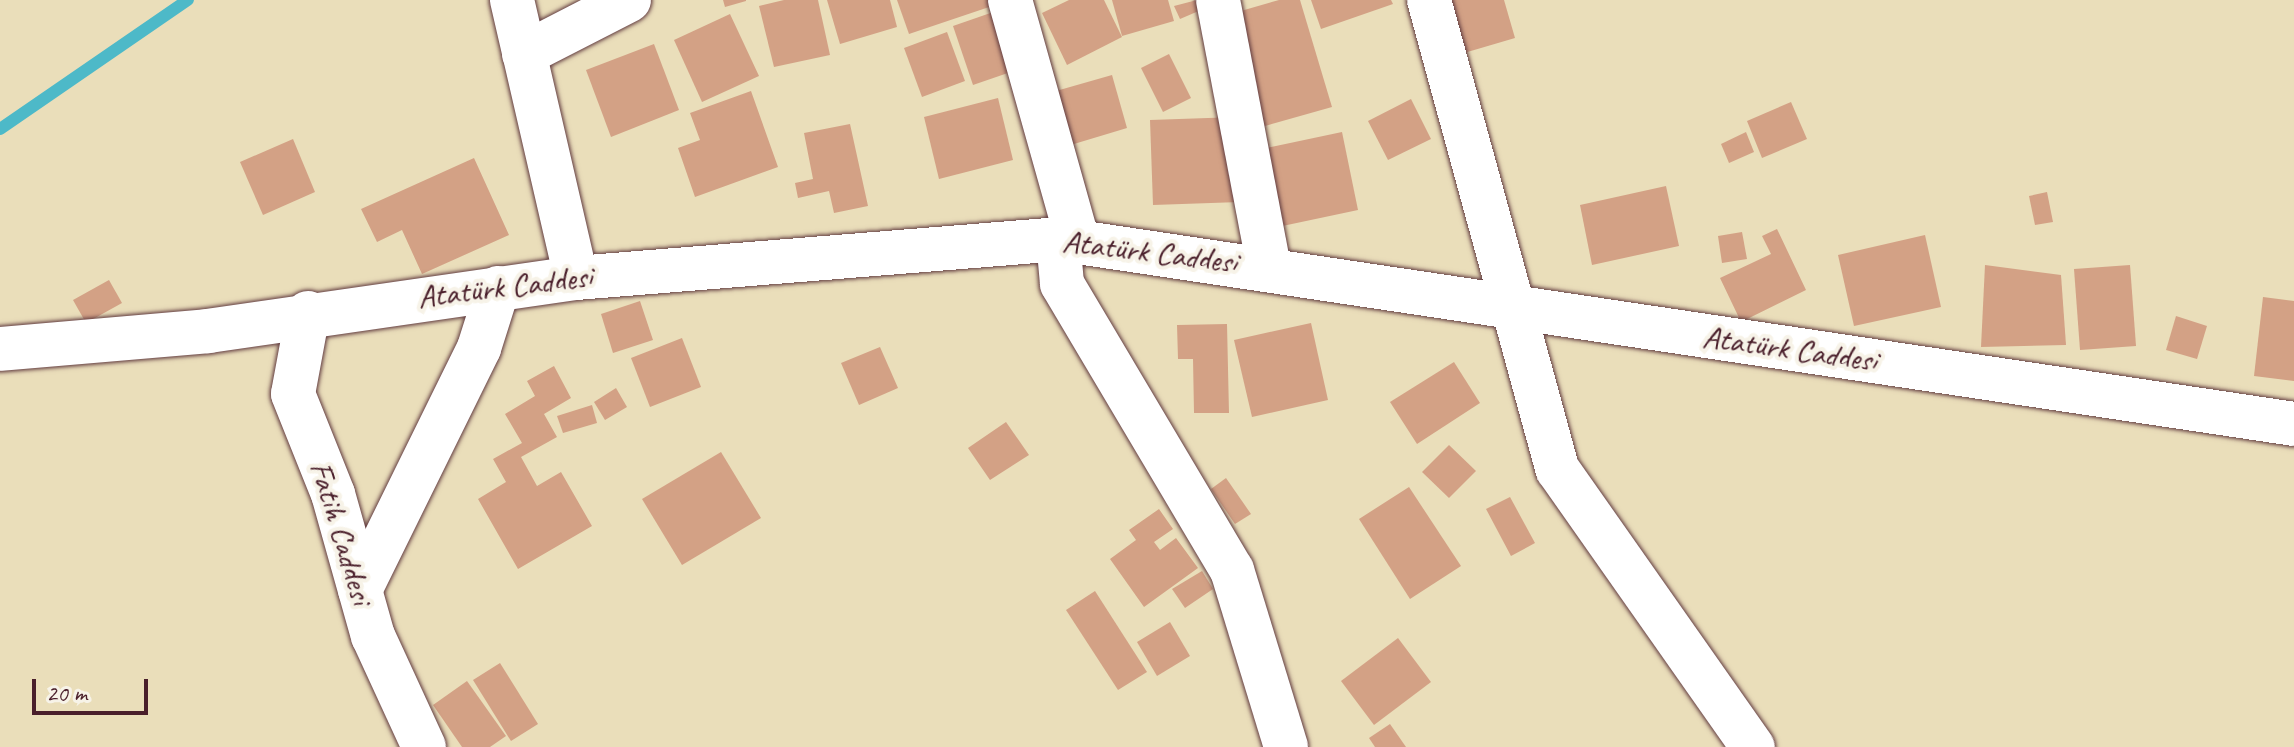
<!DOCTYPE html>
<meta charset="utf-8">
<style>
body{margin:0}
#map{position:relative;width:2294px;height:747px;overflow:hidden;background:#eadeba;font-family:Caveat,sans-serif}
div>[style]{position:absolute}
[style*='--x']{left:calc(var(--x)*1px);top:calc(var(--y)*1px);width:calc(var(--w)*1px);rotate:calc(var(--a)*1deg)}
.stream>*{height:12px;margin:-6px;padding:0 6px;transform-origin:6px;border-radius:6px;background:#4db9c8}
.building>*{inset:0;background:#d3a185}
.roads{filter:drop-shadow(0 0 2px #623c40) drop-shadow(0 0 2px #623c40)}
.minor>*{height:44px;margin:-22px;padding:0 22px;transform-origin:22px;border-radius:22px;background:#fff}
span{translate:-50% -50%;white-space:nowrap;text-align:center;line-height:1.15;-webkit-text-stroke:8px #f7f3e8;paint-order:stroke}
.street-label{font-size:32px;color:#4a1f2b}
.scale{position:absolute;left:32px;top:679px;width:116px;height:36px;box-sizing:border-box;border:4px solid #4a1f2b;border-top:0;padding-left:10px;font-size:24px;line-height:28px;white-space:nowrap;color:#4a1f2b;-webkit-text-stroke:6px #f7f3e8;paint-order:stroke}
</style>
<div id="map">
<div class="stream">
<div style="--x:0;--y:129;--w:228;--a:-34.5"></div>
</div>
<div class="building">
<div style="clip-path:polygon(723px 0,746px 0,746px 1px,725px 7px)"></div>
<div style="clip-path:polygon(784px 0,818px 0,830px 55px,774px 67px,759px 6px)"></div>
<div style="clip-path:polygon(827px 0,890px 0,897px 27px,840px 44px)"></div>
<div style="clip-path:polygon(897px 0,1000px 0,1001px 3px,909px 34px)"></div>
<div style="clip-path:polygon(1069px 0,1104px 0,1122px 37px,1067px 65px,1042px 13px)"></div>
<div style="clip-path:polygon(1112px 0,1168px 0,1174px 21px,1122px 36px)"></div>
<div style="clip-path:polygon(1197px 0,1201px 10px,1180px 19px,1174px 6px)"></div>
<div style="clip-path:polygon(1279px 0,1300px 0,1332px 107px,1258px 128px,1227px 15px)"></div>
<div style="clip-path:polygon(1311px 0,1391px 0,1393px 4px,1321px 29px)"></div>
<div style="clip-path:polygon(1431px 0,1504px 0,1515px 38px,1447px 58px)"></div>
<div style="clip-path:polygon(1002px 9px,1022px 68px,973px 85px,953px 26px)"></div>
<div style="clip-path:polygon(730px 14px,759px 76px,702px 102px,674px 40px)"></div>
<div style="clip-path:polygon(947px 32px,965px 81px,922px 97px,904px 48px)"></div>
<div style="clip-path:polygon(654px 44px,679px 110px,611px 137px,586px 70px)"></div>
<div style="clip-path:polygon(1169px 54px,1191px 98px,1163px 112px,1141px 68px)"></div>
<div style="clip-path:polygon(1112px 75px,1127px 128px,1064px 147px,1049px 93px)"></div>
<div style="clip-path:polygon(751px 91px,778px 167px,695px 197px,678px 148px,700px 140px,690px 113px)"></div>
<div style="clip-path:polygon(998px 98px,1013px 160px,939px 179px,924px 117px)"></div>
<div style="clip-path:polygon(1411px 99px,1431px 139px,1388px 160px,1368px 121px)"></div>
<div style="clip-path:polygon(1791px 102px,1807px 139px,1762px 158px,1747px 121px)"></div>
<div style="clip-path:polygon(1237px 117px,1240px 202px,1153px 205px,1150px 120px)"></div>
<div style="clip-path:polygon(850px 124px,868px 206px,834px 213px,829px 191px,798px 198px,795px 183px,813px 179px,804px 133px)"></div>
<div style="clip-path:polygon(1342px 132px,1358px 210px,1273px 228px,1257px 150px)"></div>
<div style="clip-path:polygon(1746px 132px,1754px 152px,1729px 163px,1721px 144px)"></div>
<div style="clip-path:polygon(293px 139px,315px 192px,263px 215px,240px 162px)"></div>
<div style="clip-path:polygon(474px 158px,509px 235px,422px 274px,402px 230px,377px 242px,361px 209px)"></div>
<div style="clip-path:polygon(1666px 186px,1679px 246px,1592px 265px,1580px 205px)"></div>
<div style="clip-path:polygon(2047px 192px,2053px 222px,2035px 225px,2029px 196px)"></div>
<div style="clip-path:polygon(1777px 229px,1806px 290px,1741px 322px,1720px 278px,1771px 254px,1762px 236px)"></div>
<div style="clip-path:polygon(1742px 232px,1747px 259px,1722px 263px,1718px 236px)"></div>
<div style="clip-path:polygon(1925px 235px,1941px 307px,1854px 326px,1838px 255px)"></div>
<div style="clip-path:polygon(1985px 265px,2061px 275px,2066px 345px,1981px 347px)"></div>
<div style="clip-path:polygon(2130px 265px,2136px 346px,2080px 350px,2074px 269px)"></div>
<div style="clip-path:polygon(109px 280px,122px 303px,86px 323px,73px 300px)"></div>
<div style="clip-path:polygon(2263px 297px,2294px 301px,2294px 381px,2254px 376px)"></div>
<div style="clip-path:polygon(640px 301px,653px 340px,613px 353px,601px 314px)"></div>
<div style="clip-path:polygon(2176px 316px,2207px 326px,2197px 359px,2166px 350px)"></div>
<div style="clip-path:polygon(1311px 323px,1328px 400px,1252px 417px,1234px 340px)"></div>
<div style="clip-path:polygon(1227px 324px,1229px 413px,1194px 413px,1193px 359px,1178px 359px,1177px 325px)"></div>
<div style="clip-path:polygon(682px 338px,701px 387px,650px 407px,631px 358px)"></div>
<div style="clip-path:polygon(880px 347px,898px 388px,859px 405px,841px 363px)"></div>
<div style="clip-path:polygon(1454px 362px,1480px 403px,1417px 444px,1390px 402px)"></div>
<div style="clip-path:polygon(554px 366px,571px 398px,544px 414px,557px 437px,521px 457px,537px 486px,561px 472px,592px 526px,518px 569px,478px 499px,506px 482px,493px 459px,522px 443px,505px 414px,535px 396px,527px 381px)"></div>
<div style="clip-path:polygon(616px 388px,627px 407px,605px 420px,594px 402px)"></div>
<div style="clip-path:polygon(592px 405px,597px 423px,563px 433px,557px 416px)"></div>
<div style="clip-path:polygon(1006px 422px,1029px 455px,990px 480px,968px 448px)"></div>
<div style="clip-path:polygon(1449px 445px,1476px 471px,1449px 498px,1422px 472px)"></div>
<div style="clip-path:polygon(721px 452px,761px 518px,682px 565px,642px 499px)"></div>
<div style="clip-path:polygon(1226px 478px,1251px 514px,1235px 524px,1211px 489px)"></div>
<div style="clip-path:polygon(1409px 487px,1461px 566px,1410px 599px,1359px 519px)"></div>
<div style="clip-path:polygon(1510px 497px,1535px 543px,1511px 556px,1486px 509px)"></div>
<div style="clip-path:polygon(1159px 509px,1173px 529px,1154px 542px,1160px 550px,1176px 538px,1198px 568px,1144px 607px,1110px 559px,1136px 540px,1129px 530px)"></div>
<div style="clip-path:polygon(1202px 571px,1213px 589px,1185px 608px,1172px 589px)"></div>
<div style="clip-path:polygon(1095px 591px,1147px 672px,1118px 690px,1066px 610px)"></div>
<div style="clip-path:polygon(1170px 622px,1190px 656px,1157px 676px,1137px 642px)"></div>
<div style="clip-path:polygon(1398px 638px,1431px 682px,1374px 725px,1341px 681px)"></div>
<div style="clip-path:polygon(500px 663px,538px 724px,511px 741px,473px 680px)"></div>
<div style="clip-path:polygon(467px 681px,506px 736px,490px 747px,462px 747px,433px 705px)"></div>
<div style="clip-path:polygon(1390px 724px,1406px 747px,1375px 747px,1369px 738px)"></div>
</div>
<div class="roads">
<div class="minor">
<div style="--x:512;--y:0;--w:285;--a:77"></div>
<div style="--x:1010;--y:0;--w:251;--a:74.3"></div>
<div style="--x:1218;--y:0;--w:272;--a:79.2"></div>
<div style="--x:1429;--y:0;--w:487;--a:74.7"></div>
<div style="--x:1558;--y:470;--w:339;--a:54.9"></div>
<div style="--x:524;--y:54;--w:118;--a:-27.2"></div>
<div style="--x:1058;--y:239;--w:45;--a:84.9"></div>
<div style="--x:1062;--y:284;--w:333;--a:59.3"></div>
<div style="--x:1232;--y:570;--w:185;--a:73"></div>
<div style="--x:308;--y:313;--w:82;--a:100.5"></div>
<div style="--x:293;--y:394;--w:108;--a:68.2"></div>
<div style="--x:333;--y:494;--w:148;--a:74.3"></div>
<div style="--x:373;--y:636;--w:122;--a:65.3"></div>
<div style="--x:0;--y:349;--w:209;--a:-4.9"></div>
<div style="--x:208;--y:331;--w:372;--a:-8.2"></div>
<div style="--x:576;--y:278;--w:484;--a:-4.6"></div>
<div style="--x:1058;--y:239;--w:1250;--a:8.51"></div>
<div style="--x:360;--y:590;--w:270;--a:-63.8"></div>
<div style="--x:479;--y:348;--w:63;--a:-72.4"></div>
</div>
</div>
<div class="street-label">
<span style="left:1150px;top:252px;rotate:7deg">Atatürk Caddesi</span>
<span style="left:505px;top:287px;rotate:-7deg">Atatürk Caddesi</span>
<span style="left:1790px;top:349px;rotate:8deg">Atatürk Caddesi</span>
<span style="left:341px;top:533px;rotate:73deg">Fatih Caddesi</span>
</div>
<div class="scale">20 m</div>
</div>
